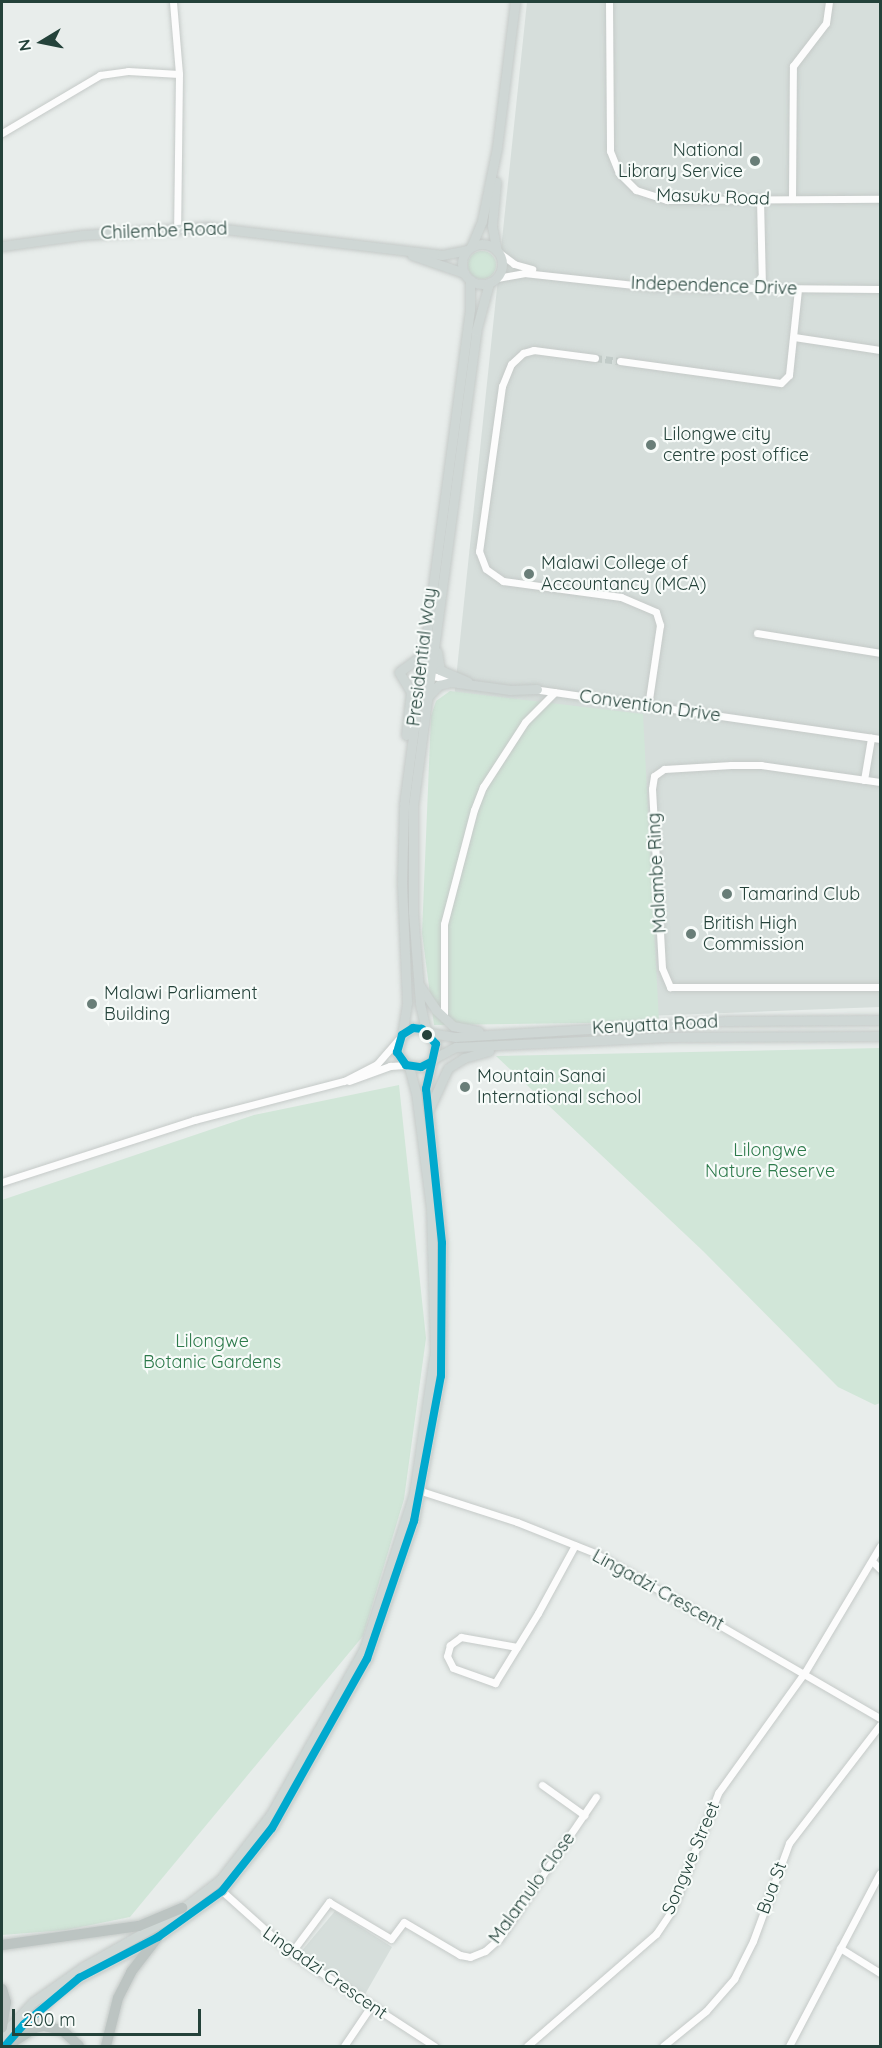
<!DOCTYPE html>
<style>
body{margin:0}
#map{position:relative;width:882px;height:2048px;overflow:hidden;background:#e8edeb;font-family:Quicksand,sans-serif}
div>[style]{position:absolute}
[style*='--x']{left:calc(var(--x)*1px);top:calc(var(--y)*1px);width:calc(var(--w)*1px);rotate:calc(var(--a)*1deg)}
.built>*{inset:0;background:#d6dedb}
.green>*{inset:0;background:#d1e6d8}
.round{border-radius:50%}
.minor-tunnel>*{height:7px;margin-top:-3.5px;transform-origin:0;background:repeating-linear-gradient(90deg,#c1cbc8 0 7px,transparent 0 10.5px)}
.roads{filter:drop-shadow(0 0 2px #c5cac8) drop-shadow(0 0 2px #c5cac8)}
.minor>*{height:7px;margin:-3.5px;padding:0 3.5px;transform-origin:3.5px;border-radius:3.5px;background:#fcfcfc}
.major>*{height:9px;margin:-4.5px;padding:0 4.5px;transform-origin:4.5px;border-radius:4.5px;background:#cfd7d5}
.major>.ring{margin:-4.5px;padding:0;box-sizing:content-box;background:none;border:9px solid #cfd7d5;border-radius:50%}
.highway>*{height:10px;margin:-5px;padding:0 5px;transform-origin:5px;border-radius:5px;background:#bcc4c2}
.bus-1>*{height:8px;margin:-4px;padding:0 4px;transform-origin:4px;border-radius:4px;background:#00a9ce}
.dots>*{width:16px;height:16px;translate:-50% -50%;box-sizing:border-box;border:3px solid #f7fbf9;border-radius:50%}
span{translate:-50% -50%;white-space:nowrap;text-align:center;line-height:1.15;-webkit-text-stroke:4.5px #f7fbf9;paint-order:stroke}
.poi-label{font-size:18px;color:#24423a}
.right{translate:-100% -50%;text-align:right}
.left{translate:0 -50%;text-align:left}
.street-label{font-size:18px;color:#24423a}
.park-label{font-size:18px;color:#2d7a4b}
.frame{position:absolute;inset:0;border:3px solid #24423a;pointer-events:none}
.north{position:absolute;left:12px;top:12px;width:60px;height:60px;-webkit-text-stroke:4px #f7fbf9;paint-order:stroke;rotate:260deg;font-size:16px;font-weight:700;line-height:24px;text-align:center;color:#24423a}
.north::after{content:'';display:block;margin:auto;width:21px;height:27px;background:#24423a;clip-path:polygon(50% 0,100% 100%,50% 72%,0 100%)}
.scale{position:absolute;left:12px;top:2009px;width:189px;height:27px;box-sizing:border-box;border:3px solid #24423a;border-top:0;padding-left:8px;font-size:18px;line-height:21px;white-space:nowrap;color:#24423a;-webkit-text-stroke:4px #f7fbf9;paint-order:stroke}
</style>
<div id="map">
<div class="built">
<div style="clip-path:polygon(527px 2px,880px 2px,880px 1007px,438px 1024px,455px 688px)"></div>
<div style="clip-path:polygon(335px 1911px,392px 1947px,364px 1996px,300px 1953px)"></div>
</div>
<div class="green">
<div class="round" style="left:468px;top:251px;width:28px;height:28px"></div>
<div style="clip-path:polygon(450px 691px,643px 714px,659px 1022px,434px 1025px,422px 933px,431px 716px,436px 701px)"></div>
<div style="clip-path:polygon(880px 1048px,880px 1403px,875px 1405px,838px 1387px,703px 1251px,496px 1056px)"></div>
<div style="clip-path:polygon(399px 1085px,426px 1338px,404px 1499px,363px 1636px,130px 1917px,66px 1930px,2px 1935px,2px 1200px,254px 1115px)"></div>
</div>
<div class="minor-tunnel">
<div style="--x:595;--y:358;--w:25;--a:7"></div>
</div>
<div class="roads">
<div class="minor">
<div style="--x:173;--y:2;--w:72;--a:85.2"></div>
<div style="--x:179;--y:74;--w:156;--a:90.7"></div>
<div style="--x:609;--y:2;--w:149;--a:89.6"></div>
<div style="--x:610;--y:151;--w:24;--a:68"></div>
<div style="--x:619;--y:173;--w:24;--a:45"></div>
<div style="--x:636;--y:190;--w:33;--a:18"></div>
<div style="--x:667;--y:200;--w:213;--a:-0.3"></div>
<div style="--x:2;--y:133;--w:114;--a:-30.6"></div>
<div style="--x:100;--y:75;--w:28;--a:-8"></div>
<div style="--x:128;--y:71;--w:51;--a:3.4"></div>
<div style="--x:760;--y:199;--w:91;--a:88.7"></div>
<div style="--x:792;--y:199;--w:133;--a:-89.6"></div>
<div style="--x:793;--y:66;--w:54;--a:-52.5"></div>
<div style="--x:826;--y:23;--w:21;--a:-82"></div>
<div style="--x:497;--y:251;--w:21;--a:37"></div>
<div style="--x:514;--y:264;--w:19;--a:16"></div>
<div style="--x:497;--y:278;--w:27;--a:-10"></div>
<div style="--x:524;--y:273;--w:129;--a:6.2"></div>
<div style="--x:652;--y:287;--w:228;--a:0.5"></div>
<div style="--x:794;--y:337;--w:87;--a:8.6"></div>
<div style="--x:595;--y:358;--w:62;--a:-172.5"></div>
<div style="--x:534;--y:350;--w:11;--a:165"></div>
<div style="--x:523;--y:353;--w:16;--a:137"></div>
<div style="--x:511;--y:364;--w:24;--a:112"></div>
<div style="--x:502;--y:386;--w:167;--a:97.9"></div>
<div style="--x:479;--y:551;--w:19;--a:69"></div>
<div style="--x:486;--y:569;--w:21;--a:35"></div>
<div style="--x:503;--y:581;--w:119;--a:7.7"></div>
<div style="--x:621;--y:597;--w:38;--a:23"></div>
<div style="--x:656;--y:612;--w:14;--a:73"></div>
<div style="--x:660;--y:625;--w:82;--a:98.4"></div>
<div style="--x:620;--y:361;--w:162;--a:7.8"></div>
<div style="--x:781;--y:383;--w:11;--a:-45"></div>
<div style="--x:789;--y:375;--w:86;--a:-84"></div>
<div style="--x:757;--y:633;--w:125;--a:9.2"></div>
<div style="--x:426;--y:675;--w:27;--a:10"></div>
<div style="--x:533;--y:689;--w:351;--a:8.2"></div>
<div style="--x:864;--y:780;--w:43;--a:-80.5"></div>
<div style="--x:880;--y:782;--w:120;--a:-171.9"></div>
<div style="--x:761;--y:765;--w:30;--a:180"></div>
<div style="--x:731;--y:765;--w:67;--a:176.6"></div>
<div style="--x:664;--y:769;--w:12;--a:145"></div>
<div style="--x:654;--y:776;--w:13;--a:99"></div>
<div style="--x:652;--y:789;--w:179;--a:86.8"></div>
<div style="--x:662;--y:968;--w:21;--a:67"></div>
<div style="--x:670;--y:987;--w:210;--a:0"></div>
<div style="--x:444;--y:1018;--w:94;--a:-90"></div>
<div style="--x:444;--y:924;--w:118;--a:-75.3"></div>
<div style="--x:474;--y:810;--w:25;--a:-69"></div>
<div style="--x:483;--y:787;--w:77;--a:-57.1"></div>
<div style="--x:525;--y:722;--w:42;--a:-45"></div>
<div style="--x:349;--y:1081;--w:44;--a:-20.1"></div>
<div style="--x:390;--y:1066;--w:16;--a:-4"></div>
<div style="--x:2;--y:1182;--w:202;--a:-17.9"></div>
<div style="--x:194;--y:1120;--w:155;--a:-14.6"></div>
<div style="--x:344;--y:1081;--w:37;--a:-27"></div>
<div style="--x:377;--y:1064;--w:32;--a:-49"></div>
<div style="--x:421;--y:1491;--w:101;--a:17.9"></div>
<div style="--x:517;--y:1522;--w:84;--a:21.7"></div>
<div style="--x:595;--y:1553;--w:329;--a:30.1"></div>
<div style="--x:873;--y:1562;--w:10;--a:45"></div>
<div style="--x:517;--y:1647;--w:57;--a:-169.9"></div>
<div style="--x:461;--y:1637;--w:14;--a:144"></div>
<div style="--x:450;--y:1645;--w:11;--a:105"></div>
<div style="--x:447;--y:1656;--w:13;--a:63"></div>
<div style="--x:453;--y:1668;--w:45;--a:19.7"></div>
<div style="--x:495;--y:1683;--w:82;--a:-58.4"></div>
<div style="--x:538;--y:1613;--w:77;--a:-61.4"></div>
<div style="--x:542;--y:1785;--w:52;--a:35.5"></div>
<div style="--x:222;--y:1891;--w:93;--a:41.9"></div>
<div style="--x:291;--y:1953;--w:171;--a:33"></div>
<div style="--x:840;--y:1948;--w:47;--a:32"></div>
<div style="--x:291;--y:1953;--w:64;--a:-53.3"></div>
<div style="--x:329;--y:1902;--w:72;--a:30.8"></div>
<div style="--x:391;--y:1939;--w:21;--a:-53"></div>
<div style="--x:404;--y:1922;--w:65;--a:30.5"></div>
<div style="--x:460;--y:1955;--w:10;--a:11"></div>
<div style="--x:470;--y:1957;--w:16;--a:-22"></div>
<div style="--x:485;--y:1951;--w:18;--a:-41"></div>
<div style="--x:499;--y:1939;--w:172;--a:-55.7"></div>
<div style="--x:344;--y:2046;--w:48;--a:-56"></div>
<div style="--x:527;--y:2046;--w:171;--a:-41"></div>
<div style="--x:656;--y:1934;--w:27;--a:-56"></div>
<div style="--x:671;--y:1912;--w:128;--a:-68.4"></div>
<div style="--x:718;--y:1793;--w:149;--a:-54.3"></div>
<div style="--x:805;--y:1672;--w:147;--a:-59.2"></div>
<div style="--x:663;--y:2046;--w:55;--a:-39.1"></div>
<div style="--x:706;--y:2011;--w:43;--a:-48.8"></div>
<div style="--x:734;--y:1979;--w:42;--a:-63.4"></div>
<div style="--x:753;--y:1941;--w:104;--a:-69.8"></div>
<div style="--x:789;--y:1843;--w:149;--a:-52.4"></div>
<div style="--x:789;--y:2046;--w:195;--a:-62.3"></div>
</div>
<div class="major">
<div style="--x:496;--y:182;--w:44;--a:95.2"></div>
<div style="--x:492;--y:226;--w:25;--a:79"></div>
<div class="ring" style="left:462px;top:244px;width:31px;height:31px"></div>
<div style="--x:2;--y:246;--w:81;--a:-7.8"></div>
<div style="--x:82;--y:235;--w:126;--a:-3.6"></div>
<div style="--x:208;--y:227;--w:236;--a:6.8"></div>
<div style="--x:442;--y:255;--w:25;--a:-11"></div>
<div style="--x:471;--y:247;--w:28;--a:-67"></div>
<div style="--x:482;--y:221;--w:76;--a:-78.5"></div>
<div style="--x:497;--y:147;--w:146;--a:-82.9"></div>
<div style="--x:412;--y:255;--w:55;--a:19.1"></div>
<div style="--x:437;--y:652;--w:18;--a:81"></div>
<div style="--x:440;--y:670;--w:30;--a:23"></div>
<div style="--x:428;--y:696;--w:16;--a:-45"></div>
<div style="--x:439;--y:685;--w:12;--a:-14"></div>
<div style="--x:451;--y:682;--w:60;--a:7.7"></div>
<div style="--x:510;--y:690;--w:27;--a:-2"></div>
<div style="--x:406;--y:735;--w:43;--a:-83.4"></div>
<div style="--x:411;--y:692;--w:23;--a:-121"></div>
<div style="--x:399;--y:672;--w:27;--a:-36"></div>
<div style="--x:420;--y:986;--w:29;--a:56"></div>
<div style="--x:436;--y:1010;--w:23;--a:43"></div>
<div style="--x:453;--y:1026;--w:26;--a:11"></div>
<div style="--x:426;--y:1030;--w:28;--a:-103"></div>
<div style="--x:420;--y:1003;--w:91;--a:-94.4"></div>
<div style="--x:413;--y:912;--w:106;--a:-90"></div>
<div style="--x:413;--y:806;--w:479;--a:-82.4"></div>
<div style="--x:476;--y:331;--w:50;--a:-74.8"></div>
<div style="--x:430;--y:1033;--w:25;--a:9"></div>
<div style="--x:455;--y:1037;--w:272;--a:-3.4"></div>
<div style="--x:727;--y:1021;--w:153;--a:-0.4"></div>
<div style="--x:402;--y:1035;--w:33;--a:-81"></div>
<div style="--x:407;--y:1002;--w:119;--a:-92.4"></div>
<div style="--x:402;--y:883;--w:79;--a:-88.5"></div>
<div style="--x:404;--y:804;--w:499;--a:-82.4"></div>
<div style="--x:470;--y:309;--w:29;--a:-90"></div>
<div style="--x:433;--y:1059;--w:26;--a:-28"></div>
<div style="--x:456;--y:1047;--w:214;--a:-2.7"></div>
<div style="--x:670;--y:1037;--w:210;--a:-0.3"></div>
<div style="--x:430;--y:1107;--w:43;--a:-65.2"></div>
<div style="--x:448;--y:1068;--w:19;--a:-32"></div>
<div style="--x:464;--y:1058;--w:26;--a:-16"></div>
<div style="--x:2;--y:2035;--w:45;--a:-46.8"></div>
<div style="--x:33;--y:2002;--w:61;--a:-35"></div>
<div style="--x:83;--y:1967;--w:101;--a:-29.6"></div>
<div style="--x:171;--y:1917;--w:61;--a:-37.1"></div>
<div style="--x:220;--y:1880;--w:83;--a:-52.3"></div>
<div style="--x:271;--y:1814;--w:189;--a:-60.6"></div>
<div style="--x:364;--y:1649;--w:164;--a:-72.2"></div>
<div style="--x:414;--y:1493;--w:144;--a:-81.6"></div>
<div style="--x:435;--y:1351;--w:143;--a:-91.6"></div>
<div style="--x:431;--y:1208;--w:116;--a:-97.4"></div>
<div style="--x:416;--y:1093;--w:28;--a:-105"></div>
<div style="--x:9;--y:2042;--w:66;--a:-45.6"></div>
<div style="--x:55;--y:1995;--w:29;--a:-35"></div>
<div style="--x:79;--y:1978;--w:89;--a:-27.4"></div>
<div style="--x:158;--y:1937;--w:79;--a:-35.7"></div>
<div style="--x:222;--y:1891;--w:80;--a:-51.6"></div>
<div style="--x:272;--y:1828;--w:194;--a:-60.7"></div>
<div style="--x:367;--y:1659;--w:146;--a:-71.2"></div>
<div style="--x:414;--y:1521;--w:147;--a:-79.5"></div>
<div style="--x:441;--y:1376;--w:133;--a:-89.6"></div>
<div style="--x:442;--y:1243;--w:155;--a:-95.9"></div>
<div style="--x:426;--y:1089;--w:46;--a:-77.5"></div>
<div style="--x:436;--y:1044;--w:21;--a:-133"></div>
<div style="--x:422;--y:1029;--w:9;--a:-174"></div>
<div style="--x:413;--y:1028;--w:13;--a:148"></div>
<div style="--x:402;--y:1035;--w:18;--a:106"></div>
<div style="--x:397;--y:1052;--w:16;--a:55"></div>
<div style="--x:406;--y:1065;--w:15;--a:8"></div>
<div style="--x:421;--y:1067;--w:11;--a:-27"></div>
</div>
<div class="highway">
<div style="--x:2;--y:1945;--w:138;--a:-7.9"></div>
<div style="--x:139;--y:1926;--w:47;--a:-22.7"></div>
<div style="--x:2;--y:1989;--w:14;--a:73"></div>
<div style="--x:6;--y:2002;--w:26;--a:99"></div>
<div style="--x:7;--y:2046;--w:33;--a:-33"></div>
<div style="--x:35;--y:2028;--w:9;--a:-13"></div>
<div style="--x:44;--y:2026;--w:18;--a:13"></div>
<div style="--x:62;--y:2030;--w:23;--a:43"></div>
<div style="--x:106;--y:2046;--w:49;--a:-76"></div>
<div style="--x:118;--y:1998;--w:29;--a:-63"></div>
<div style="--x:131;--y:1972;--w:44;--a:-52.4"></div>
</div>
</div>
<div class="bus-1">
<div style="--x:5;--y:2046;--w:29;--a:-49"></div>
<div style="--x:24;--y:2024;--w:72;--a:-39.9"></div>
<div style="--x:79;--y:1978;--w:89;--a:-27.4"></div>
<div style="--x:158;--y:1937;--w:79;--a:-35.7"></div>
<div style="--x:222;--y:1891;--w:80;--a:-51.6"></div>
<div style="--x:272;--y:1828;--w:194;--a:-60.7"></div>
<div style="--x:367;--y:1659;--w:146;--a:-71.2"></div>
<div style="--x:414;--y:1521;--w:147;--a:-79.5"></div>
<div style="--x:441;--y:1376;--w:133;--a:-89.6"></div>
<div style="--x:442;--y:1243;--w:155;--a:-95.9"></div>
<div style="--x:426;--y:1089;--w:46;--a:-77.5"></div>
<div style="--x:436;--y:1044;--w:21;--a:-133"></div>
<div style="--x:422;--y:1029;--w:9;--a:-174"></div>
<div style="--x:413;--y:1028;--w:13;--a:148"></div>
<div style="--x:402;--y:1035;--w:18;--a:106"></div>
<div style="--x:397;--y:1052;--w:16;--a:55"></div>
<div style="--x:406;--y:1065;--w:15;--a:8"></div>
<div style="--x:421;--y:1067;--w:11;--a:-27"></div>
</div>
<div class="dots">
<div style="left:755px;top:161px;background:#697e78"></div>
<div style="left:651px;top:445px;background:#697e78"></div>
<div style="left:529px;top:574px;background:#697e78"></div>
<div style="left:727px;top:894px;background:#697e78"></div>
<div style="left:691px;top:934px;background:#697e78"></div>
<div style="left:92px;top:1004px;background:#697e78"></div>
<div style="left:427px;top:1035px;background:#24423a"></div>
<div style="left:465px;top:1087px;background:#697e78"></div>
</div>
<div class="poi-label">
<span class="right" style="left:743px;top:161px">National<br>Library Service</span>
<span class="left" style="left:663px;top:445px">Lilongwe city<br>centre post office</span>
<span class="left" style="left:541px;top:574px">Malawi College of<br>Accountancy (MCA)</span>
<span class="left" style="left:739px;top:894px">Tamarind Club</span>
<span class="left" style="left:703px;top:934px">British High<br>Commission</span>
<span class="left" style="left:104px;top:1004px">Malawi Parliament<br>Building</span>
<span class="left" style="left:477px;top:1087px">Mountain Sanai<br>International school</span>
</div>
<div class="street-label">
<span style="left:713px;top:197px;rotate:2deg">Masuku Road</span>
<span style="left:164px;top:231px;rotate:-2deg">Chilembe Road</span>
<span style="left:714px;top:286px;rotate:2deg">Independence Drive</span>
<span style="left:422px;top:657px;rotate:-83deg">Presidential Way</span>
<span style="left:650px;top:706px;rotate:8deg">Convention Drive</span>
<span style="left:657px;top:873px;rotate:-93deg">Malambe Ring</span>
<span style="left:655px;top:1025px;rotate:-3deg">Kenyatta Road</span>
<span style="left:658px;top:1590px;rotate:29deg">Lingadzi Crescent</span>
<span style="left:691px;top:1858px;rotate:-67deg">Songwe Street</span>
<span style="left:532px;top:1888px;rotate:-54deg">Malamulo Close</span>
<span style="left:772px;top:1888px;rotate:-70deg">Bua St</span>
<span style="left:325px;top:1973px;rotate:35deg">Lingadzi Crescent</span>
</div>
<div class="park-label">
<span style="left:770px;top:1161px">Lilongwe<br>Nature Reserve</span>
<span style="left:212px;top:1352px">Lilongwe<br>Botanic Gardens</span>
</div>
<div class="frame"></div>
<div class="north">N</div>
<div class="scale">200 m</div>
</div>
